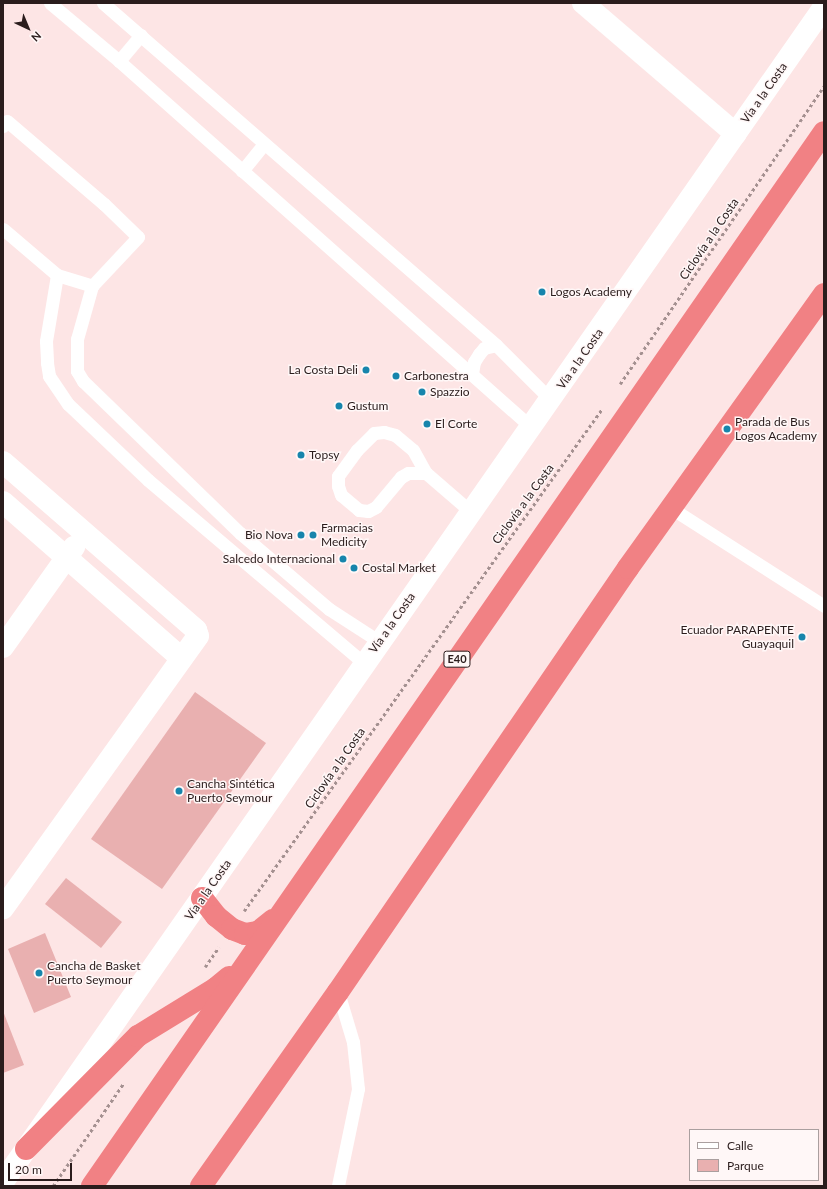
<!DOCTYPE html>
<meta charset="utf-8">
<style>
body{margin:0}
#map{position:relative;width:827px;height:1189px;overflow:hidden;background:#fde5e5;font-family:Lato,sans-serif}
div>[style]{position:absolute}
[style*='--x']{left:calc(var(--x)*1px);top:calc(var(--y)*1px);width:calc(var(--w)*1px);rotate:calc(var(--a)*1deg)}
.green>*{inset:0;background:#e9b0b0}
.path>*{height:2.5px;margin-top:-1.25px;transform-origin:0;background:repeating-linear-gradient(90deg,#a49090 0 3px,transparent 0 6px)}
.lane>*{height:13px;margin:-6.5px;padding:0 6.5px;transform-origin:6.5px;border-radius:6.5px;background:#fff}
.street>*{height:22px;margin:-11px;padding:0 11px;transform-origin:11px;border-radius:11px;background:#fff}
.secondary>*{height:22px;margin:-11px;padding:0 11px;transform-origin:11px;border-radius:11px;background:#fff}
.highway>*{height:22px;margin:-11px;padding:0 11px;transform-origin:11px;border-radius:11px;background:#f18184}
.dots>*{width:11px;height:11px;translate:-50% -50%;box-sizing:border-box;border:2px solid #fff7f7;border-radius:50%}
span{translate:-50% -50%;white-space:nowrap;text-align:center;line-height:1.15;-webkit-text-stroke:3px #fff7f7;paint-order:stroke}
.shield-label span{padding:1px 3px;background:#fff7f7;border:1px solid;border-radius:3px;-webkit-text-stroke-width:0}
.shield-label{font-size:11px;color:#2a1c1c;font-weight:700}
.street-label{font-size:12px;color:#2a1c1c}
.poi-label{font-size:12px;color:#2a1c1c}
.left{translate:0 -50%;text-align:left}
.right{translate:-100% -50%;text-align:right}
.frame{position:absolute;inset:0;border:4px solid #2a1c1c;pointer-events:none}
.legend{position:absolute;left:689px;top:1129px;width:130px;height:52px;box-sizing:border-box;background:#fff7f7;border:1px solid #aa9f9f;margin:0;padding:5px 7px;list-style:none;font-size:12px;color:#2a1c1c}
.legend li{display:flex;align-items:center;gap:8px;height:20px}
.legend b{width:20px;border:1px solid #aa9f9f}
.north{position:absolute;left:8px;top:8px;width:40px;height:40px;-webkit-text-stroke:3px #fff7f7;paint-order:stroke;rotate:136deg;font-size:11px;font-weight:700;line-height:16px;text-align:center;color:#2a1c1c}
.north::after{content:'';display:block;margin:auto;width:14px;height:18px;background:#2a1c1c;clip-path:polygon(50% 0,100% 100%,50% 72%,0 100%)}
.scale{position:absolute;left:8px;top:1163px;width:64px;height:18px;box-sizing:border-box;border:2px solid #2a1c1c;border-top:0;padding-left:5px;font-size:12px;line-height:14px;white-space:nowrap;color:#2a1c1c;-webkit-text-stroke:3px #fff7f7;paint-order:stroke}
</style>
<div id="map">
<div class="green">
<div style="clip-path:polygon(195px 692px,266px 743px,162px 889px,91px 839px)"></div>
<div style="clip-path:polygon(66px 878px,122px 922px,101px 948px,45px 904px)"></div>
<div style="clip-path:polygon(45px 933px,71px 997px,34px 1013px,8px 949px)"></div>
<div style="clip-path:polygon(3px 1011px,24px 1065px,3px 1073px)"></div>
</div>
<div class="path">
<div style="--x:620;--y:384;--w:361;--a:-55.6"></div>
<div style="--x:244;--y:911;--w:617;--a:-54.51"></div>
<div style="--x:205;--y:967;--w:24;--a:-55"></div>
<div style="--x:53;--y:1186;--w:124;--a:-55.5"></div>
</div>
<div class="lane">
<div style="--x:50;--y:3;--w:90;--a:40"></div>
<div style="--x:119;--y:61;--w:551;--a:41.62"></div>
<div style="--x:103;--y:3;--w:521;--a:41.03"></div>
<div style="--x:496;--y:345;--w:78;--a:45"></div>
<div style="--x:119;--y:61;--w:34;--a:-50"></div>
<div style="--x:3;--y:126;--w:6;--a:-51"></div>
<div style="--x:7;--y:121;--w:128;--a:40.6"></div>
<div style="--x:104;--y:204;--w:47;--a:44.1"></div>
<div style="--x:138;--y:237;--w:67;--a:133.2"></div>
<div style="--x:92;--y:286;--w:55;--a:105.8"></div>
<div style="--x:77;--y:339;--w:32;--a:90"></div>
<div style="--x:77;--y:371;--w:12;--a:59"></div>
<div style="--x:83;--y:381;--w:219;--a:44.1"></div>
<div style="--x:240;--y:533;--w:117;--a:40.5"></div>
<div style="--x:329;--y:609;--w:61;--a:32.9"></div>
<div style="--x:242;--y:171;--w:33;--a:-51"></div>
<div style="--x:3;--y:229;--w:71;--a:40.4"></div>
<div style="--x:57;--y:275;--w:37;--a:17"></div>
<div style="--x:57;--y:275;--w:67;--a:99.5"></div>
<div style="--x:46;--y:341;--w:22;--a:87"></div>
<div style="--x:47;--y:363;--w:13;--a:81"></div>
<div style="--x:49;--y:376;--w:34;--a:56"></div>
<div style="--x:68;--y:404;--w:110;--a:43.5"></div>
<div style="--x:148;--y:480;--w:285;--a:40.3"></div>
<div style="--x:472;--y:374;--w:12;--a:-81"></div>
<div style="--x:474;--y:362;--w:9;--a:-58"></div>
<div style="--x:479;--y:354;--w:8;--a:-50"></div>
<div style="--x:484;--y:348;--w:12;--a:-14"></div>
<div style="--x:426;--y:473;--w:18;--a:180"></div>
<div style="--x:408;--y:473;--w:8;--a:150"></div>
<div style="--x:401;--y:477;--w:39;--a:130"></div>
<div style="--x:376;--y:507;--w:9;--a:153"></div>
<div style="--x:368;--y:511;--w:9;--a:-174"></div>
<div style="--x:359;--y:510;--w:23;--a:-140"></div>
<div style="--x:341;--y:495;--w:9;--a:-108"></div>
<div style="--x:338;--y:486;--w:10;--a:-90"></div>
<div style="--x:338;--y:476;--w:32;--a:-54"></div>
<div style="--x:357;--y:450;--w:24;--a:-45"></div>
<div style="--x:374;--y:433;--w:10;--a:-6"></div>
<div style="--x:384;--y:432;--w:11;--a:15"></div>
<div style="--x:395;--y:435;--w:23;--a:40"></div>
<div style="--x:413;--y:450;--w:26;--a:61"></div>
<div style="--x:426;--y:473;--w:58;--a:40.8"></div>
<div style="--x:671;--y:508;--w:182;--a:32.6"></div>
<div style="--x:338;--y:992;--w:52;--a:73.3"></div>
<div style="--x:353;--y:1042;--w:47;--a:83.9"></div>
<div style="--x:358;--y:1089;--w:99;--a:101.7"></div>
</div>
<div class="street">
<div style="--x:583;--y:3;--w:201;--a:40.6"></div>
<div style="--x:3;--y:462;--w:256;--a:41"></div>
<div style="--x:196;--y:630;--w:6;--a:72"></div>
<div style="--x:198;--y:636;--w:335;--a:125.6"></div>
<div style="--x:3;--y:502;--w:237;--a:41.2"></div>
<div style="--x:3;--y:647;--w:123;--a:-54.6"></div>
</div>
<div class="secondary">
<div style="--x:3;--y:1182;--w:1433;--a:-55.06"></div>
</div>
<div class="highway">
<div style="--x:202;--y:898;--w:23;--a:52"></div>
<div style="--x:216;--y:916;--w:21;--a:39"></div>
<div style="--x:232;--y:929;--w:14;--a:21"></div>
<div style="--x:245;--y:934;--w:13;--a:-9"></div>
<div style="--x:258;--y:932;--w:19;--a:-39"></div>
<div style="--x:26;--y:1149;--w:159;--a:-45.3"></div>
<div style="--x:138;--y:1036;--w:92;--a:-31.6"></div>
<div style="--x:216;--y:988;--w:17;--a:-40"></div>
<div style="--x:92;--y:1186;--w:1283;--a:-55.22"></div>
<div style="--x:201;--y:1186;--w:237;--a:-54.8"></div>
<div style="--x:338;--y:992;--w:514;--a:-55.63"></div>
<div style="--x:628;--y:568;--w:337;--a:-54.4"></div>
</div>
<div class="dots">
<div style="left:542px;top:292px;background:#1785ac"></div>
<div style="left:366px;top:370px;background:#1785ac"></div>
<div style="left:396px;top:376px;background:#1785ac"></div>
<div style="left:422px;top:392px;background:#1785ac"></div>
<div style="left:339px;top:406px;background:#1785ac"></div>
<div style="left:427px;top:424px;background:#1785ac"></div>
<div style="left:727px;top:429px;background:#1785ac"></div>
<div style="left:301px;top:455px;background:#1785ac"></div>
<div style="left:301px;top:535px;background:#1785ac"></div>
<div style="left:313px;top:535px;background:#1785ac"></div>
<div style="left:343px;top:559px;background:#1785ac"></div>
<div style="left:354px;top:568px;background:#1785ac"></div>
<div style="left:802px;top:637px;background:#1785ac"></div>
<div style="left:179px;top:791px;background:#1785ac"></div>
<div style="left:39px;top:973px;background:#1785ac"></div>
</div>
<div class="shield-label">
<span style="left:457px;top:659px">E40</span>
</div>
<div class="street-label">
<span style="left:764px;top:93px;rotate:-55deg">Vía a la Costa</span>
<span style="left:709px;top:239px;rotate:-56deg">Ciclovía a la Costa</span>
<span style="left:580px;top:359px;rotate:-55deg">Vía a la Costa</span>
<span style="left:523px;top:504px;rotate:-54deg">Ciclovía a la Costa</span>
<span style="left:392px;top:623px;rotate:-55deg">Vía a la Costa</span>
<span style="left:335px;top:768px;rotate:-55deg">Ciclovía a la Costa</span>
<span style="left:208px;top:890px;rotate:-55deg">Vía a la Costa</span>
</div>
<div class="poi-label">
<span class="left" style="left:550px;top:292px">Logos Academy</span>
<span class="right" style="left:358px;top:370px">La Costa Deli</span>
<span class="left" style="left:404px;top:376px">Carbonestra</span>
<span class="left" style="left:430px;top:392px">Spazzio</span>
<span class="left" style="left:347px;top:406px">Gustum</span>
<span class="left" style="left:735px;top:429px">Parada de Bus<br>Logos Academy</span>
<span class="left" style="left:435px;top:424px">El Corte</span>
<span class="left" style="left:309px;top:455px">Topsy</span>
<span class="left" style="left:321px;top:535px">Farmacias<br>Medicity</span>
<span class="right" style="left:293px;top:535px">Bio Nova</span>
<span class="right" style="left:335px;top:559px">Salcedo Internacional</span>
<span class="left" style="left:362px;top:568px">Costal Market</span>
<span class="right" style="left:794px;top:637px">Ecuador PARAPENTE<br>Guayaquil</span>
<span class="left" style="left:187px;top:791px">Cancha Sintética<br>Puerto Seymour</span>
<span class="left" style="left:47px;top:973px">Cancha de Basket<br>Puerto Seymour</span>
</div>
<div class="frame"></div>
<ul class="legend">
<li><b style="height:5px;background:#fff"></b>Calle</li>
<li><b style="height:11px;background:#e9b0b0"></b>Parque</li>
</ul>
<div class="north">N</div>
<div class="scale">20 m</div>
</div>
